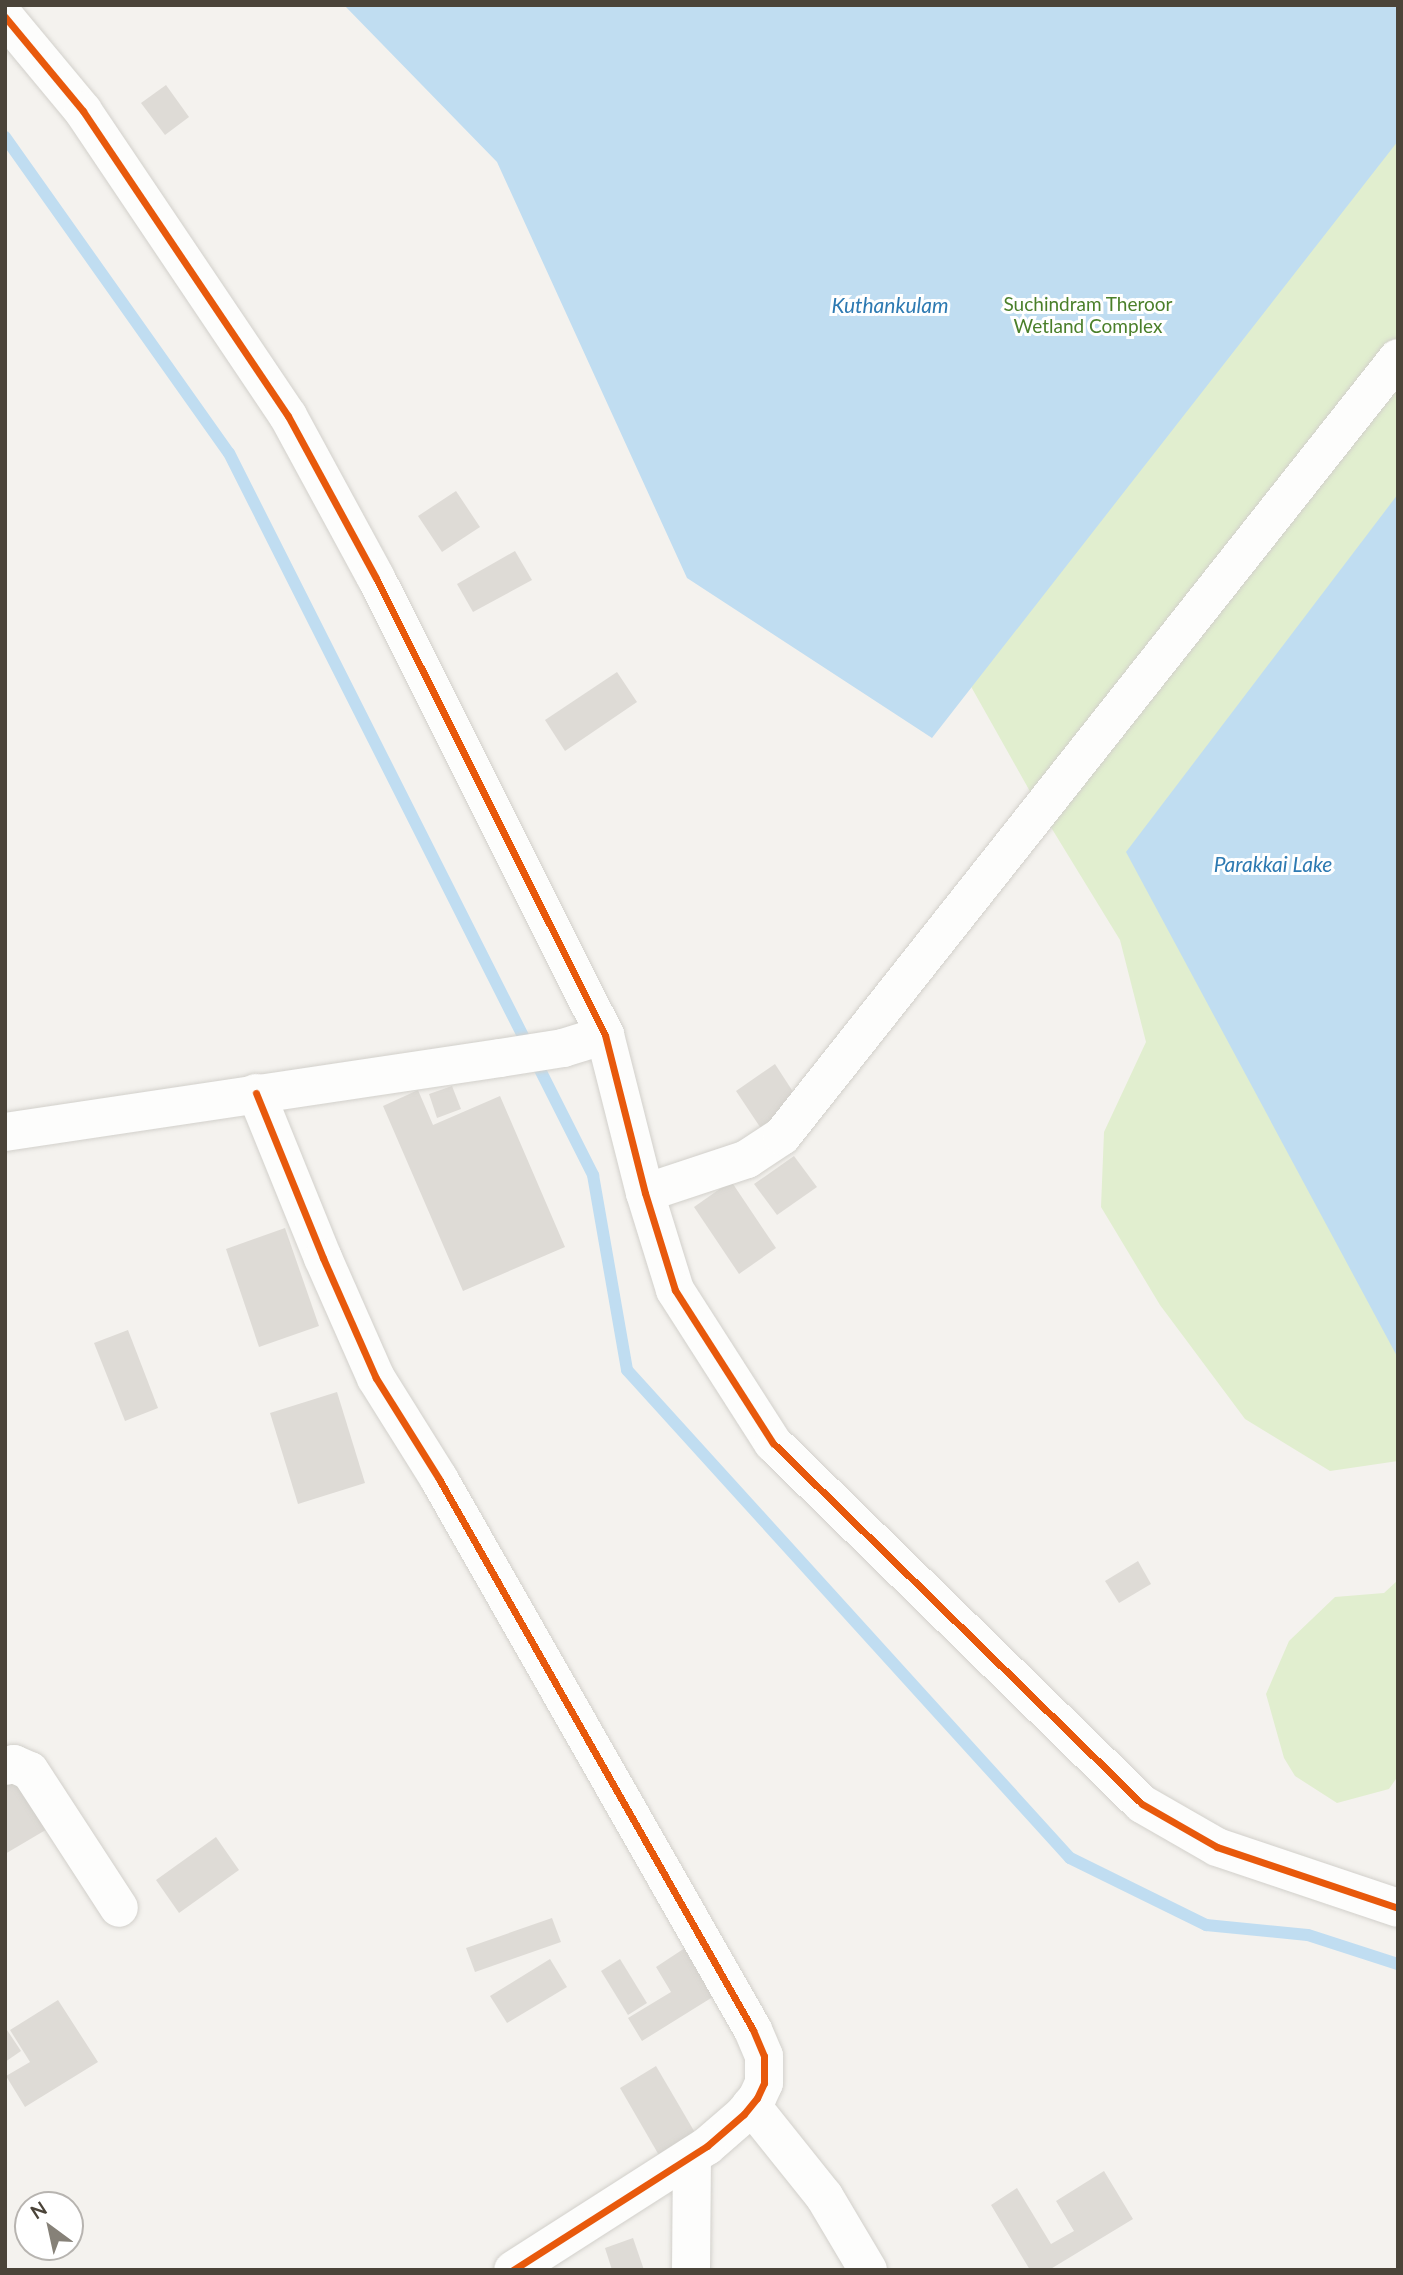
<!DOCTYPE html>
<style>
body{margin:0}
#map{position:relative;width:1403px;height:2275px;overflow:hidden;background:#f4f2ee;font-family:Lato,sans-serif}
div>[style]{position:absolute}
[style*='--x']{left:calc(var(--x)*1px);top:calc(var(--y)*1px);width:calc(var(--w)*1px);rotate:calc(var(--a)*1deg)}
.green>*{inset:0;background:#e1eecf}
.water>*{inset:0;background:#c0ddf1}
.stream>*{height:12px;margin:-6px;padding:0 6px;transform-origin:6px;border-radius:6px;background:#c0ddf1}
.building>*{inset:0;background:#dedbd6}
.roads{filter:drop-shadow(0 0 2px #d2d0cb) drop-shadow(0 0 2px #d2d0cb)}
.minor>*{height:38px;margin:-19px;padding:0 19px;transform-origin:19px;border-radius:19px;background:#fdfdfc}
.cycleway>*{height:7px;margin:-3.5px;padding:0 3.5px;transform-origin:3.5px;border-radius:3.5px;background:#e8590c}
span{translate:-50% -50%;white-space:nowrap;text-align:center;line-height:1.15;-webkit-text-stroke:6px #fff;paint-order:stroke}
.park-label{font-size:19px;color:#4a7f2a}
.water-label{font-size:21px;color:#2e7ab2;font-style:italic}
.frame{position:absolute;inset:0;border:7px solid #4b4439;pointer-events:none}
.north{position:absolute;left:14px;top:2191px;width:70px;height:70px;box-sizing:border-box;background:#fff;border:2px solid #b7b4b0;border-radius:50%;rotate:327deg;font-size:19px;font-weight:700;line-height:28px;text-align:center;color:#4b4439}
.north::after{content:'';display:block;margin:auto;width:24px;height:32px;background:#868178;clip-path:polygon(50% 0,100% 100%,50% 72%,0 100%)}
</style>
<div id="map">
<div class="green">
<div style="clip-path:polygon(1398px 5px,1398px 1461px,1330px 1471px,1245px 1419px,1160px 1305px,1101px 1207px,1104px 1132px,1146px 1042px,1120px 940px,1041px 811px,901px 562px)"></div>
<div style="clip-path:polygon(1398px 1580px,1398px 1776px,1389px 1789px,1337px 1803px,1295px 1776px,1284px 1758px,1266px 1694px,1289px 1641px,1335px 1597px,1384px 1593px)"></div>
</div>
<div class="water">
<div style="clip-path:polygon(344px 5px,1398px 5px,1398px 141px,932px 738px,687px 578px,497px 162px)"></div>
<div style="clip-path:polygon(1398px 494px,1398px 1358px,1126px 852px)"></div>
</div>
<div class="stream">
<div style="--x:5;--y:137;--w:387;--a:54.7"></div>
<div style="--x:229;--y:453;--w:809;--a:63.24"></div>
<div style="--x:593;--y:1175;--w:198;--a:80.1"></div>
<div style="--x:627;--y:1370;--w:659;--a:47.77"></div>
<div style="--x:1070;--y:1858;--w:152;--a:26.2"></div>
<div style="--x:1206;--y:1925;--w:102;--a:5.6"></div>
<div style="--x:1308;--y:1935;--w:95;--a:17.9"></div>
</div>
<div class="building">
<div style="clip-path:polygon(166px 85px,189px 117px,165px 135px,141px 103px)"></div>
<div style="clip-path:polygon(456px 491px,480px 527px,442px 552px,418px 516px)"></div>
<div style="clip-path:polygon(515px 551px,532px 580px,473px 612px,457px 584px)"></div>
<div style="clip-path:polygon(617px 672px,637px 702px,565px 751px,545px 720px)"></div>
<div style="clip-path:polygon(775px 1064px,801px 1104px,762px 1130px,736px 1091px)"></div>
<div style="clip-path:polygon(452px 1086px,461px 1109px,437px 1118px,429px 1094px)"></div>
<div style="clip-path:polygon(418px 1090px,433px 1125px,500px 1096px,565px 1247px,463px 1291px,383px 1106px)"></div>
<div style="clip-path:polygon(794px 1156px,817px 1187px,777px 1215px,754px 1184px)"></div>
<div style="clip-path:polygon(731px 1181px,776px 1248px,739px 1274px,694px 1207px)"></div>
<div style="clip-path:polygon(285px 1228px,319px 1326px,259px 1347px,226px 1249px)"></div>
<div style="clip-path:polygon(128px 1330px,158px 1408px,125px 1421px,94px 1343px)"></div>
<div style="clip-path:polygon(337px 1392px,365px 1483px,298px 1504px,270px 1413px)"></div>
<div style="clip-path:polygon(1138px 1561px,1151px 1584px,1119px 1603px,1105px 1581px)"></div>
<div style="clip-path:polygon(17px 1776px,49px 1828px,5px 1854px,5px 1783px)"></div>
<div style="clip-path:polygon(216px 1837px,239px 1870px,179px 1913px,156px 1880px)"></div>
<div style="clip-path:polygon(552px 1918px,561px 1942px,475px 1972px,466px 1948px)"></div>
<div style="clip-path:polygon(694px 1942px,724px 1990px,642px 2041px,628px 2018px,671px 1992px,656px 1967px)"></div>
<div style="clip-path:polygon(550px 1959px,567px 1987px,507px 2023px,490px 1996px)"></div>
<div style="clip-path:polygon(620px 1959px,647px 2003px,628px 2015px,601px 1971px)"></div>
<div style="clip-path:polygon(58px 2000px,98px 2062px,25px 2107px,6px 2076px,30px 2062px,10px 2030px)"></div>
<div style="clip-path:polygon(5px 2027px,21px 2051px,5px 2062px)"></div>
<div style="clip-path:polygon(656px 2066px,697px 2136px,660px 2157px,620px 2088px)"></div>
<div style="clip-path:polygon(1104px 2171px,1133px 2219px,1049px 2270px,1030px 2270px,991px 2205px,1017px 2188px,1051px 2244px,1074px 2231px,1056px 2201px)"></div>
<div style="clip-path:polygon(633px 2238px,644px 2270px,612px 2270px,605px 2248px)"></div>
</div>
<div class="roads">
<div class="minor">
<div style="--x:5;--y:17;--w:122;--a:50.3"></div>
<div style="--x:83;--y:111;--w:367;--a:56.1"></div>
<div style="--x:288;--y:416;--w:184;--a:61.5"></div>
<div style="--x:376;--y:578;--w:511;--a:63.38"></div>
<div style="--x:605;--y:1035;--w:163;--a:75.8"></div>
<div style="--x:645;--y:1193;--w:102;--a:72.8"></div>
<div style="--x:675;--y:1290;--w:182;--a:57.4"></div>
<div style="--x:773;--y:1443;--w:516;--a:44.37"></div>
<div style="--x:1142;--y:1804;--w:86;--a:29.8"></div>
<div style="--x:1217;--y:1847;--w:191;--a:18.6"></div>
<div style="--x:256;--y:1093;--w:178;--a:67.9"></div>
<div style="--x:323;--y:1258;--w:131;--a:66.2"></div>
<div style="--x:376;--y:1378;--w:119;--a:58"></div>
<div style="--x:439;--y:1479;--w:634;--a:60.32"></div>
<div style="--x:753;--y:2030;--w:28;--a:67"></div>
<div style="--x:764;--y:2056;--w:27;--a:90"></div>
<div style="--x:764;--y:2083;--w:17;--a:115"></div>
<div style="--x:757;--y:2098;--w:21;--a:129"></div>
<div style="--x:744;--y:2114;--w:49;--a:139.1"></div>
<div style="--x:707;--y:2146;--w:230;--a:147.4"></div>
<div style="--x:5;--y:1132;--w:501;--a:-8.5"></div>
<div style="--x:500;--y:1058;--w:64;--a:-9"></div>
<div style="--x:563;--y:1048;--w:44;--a:-17.2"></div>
<div style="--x:645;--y:1193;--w:108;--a:-18.4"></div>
<div style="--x:747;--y:1159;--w:42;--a:-33.3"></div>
<div style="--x:782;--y:1136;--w:992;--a:-51.63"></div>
<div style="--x:5;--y:1766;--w:9;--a:-13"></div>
<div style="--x:14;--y:1764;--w:17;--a:24"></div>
<div style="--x:30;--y:1771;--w:163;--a:57"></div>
<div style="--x:751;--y:2105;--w:117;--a:51.3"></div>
<div style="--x:824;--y:2196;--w:86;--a:59.3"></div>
<div style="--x:691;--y:2270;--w:114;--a:-89.5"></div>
</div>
</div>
<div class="cycleway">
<div style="--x:5;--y:17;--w:122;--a:50.3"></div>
<div style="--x:83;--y:111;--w:367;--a:56.1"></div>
<div style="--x:288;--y:416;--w:184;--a:61.5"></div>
<div style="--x:376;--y:578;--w:511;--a:63.38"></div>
<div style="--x:605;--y:1035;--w:163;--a:75.8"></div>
<div style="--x:645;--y:1193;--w:102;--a:72.8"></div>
<div style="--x:675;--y:1290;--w:182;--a:57.4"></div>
<div style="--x:773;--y:1443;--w:516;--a:44.37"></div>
<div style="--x:1142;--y:1804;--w:86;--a:29.8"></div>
<div style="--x:1217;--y:1847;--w:191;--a:18.6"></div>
<div style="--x:256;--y:1093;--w:178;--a:67.9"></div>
<div style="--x:323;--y:1258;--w:131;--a:66.2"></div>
<div style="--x:376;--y:1378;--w:119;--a:58"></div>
<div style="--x:439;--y:1479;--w:634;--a:60.32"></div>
<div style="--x:753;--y:2030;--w:28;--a:67"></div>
<div style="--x:764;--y:2056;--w:27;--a:90"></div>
<div style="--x:764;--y:2083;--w:17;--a:115"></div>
<div style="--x:757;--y:2098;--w:21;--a:129"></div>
<div style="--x:744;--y:2114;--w:49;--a:139.1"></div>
<div style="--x:707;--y:2146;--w:230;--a:147.4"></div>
</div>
<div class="park-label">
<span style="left:1088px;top:315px">Suchindram Theroor<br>Wetland Complex</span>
</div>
<div class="water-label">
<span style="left:890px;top:305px">Kuthankulam</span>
<span style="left:1273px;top:864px">Parakkai Lake</span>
</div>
<div class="frame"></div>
<div class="north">N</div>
</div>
